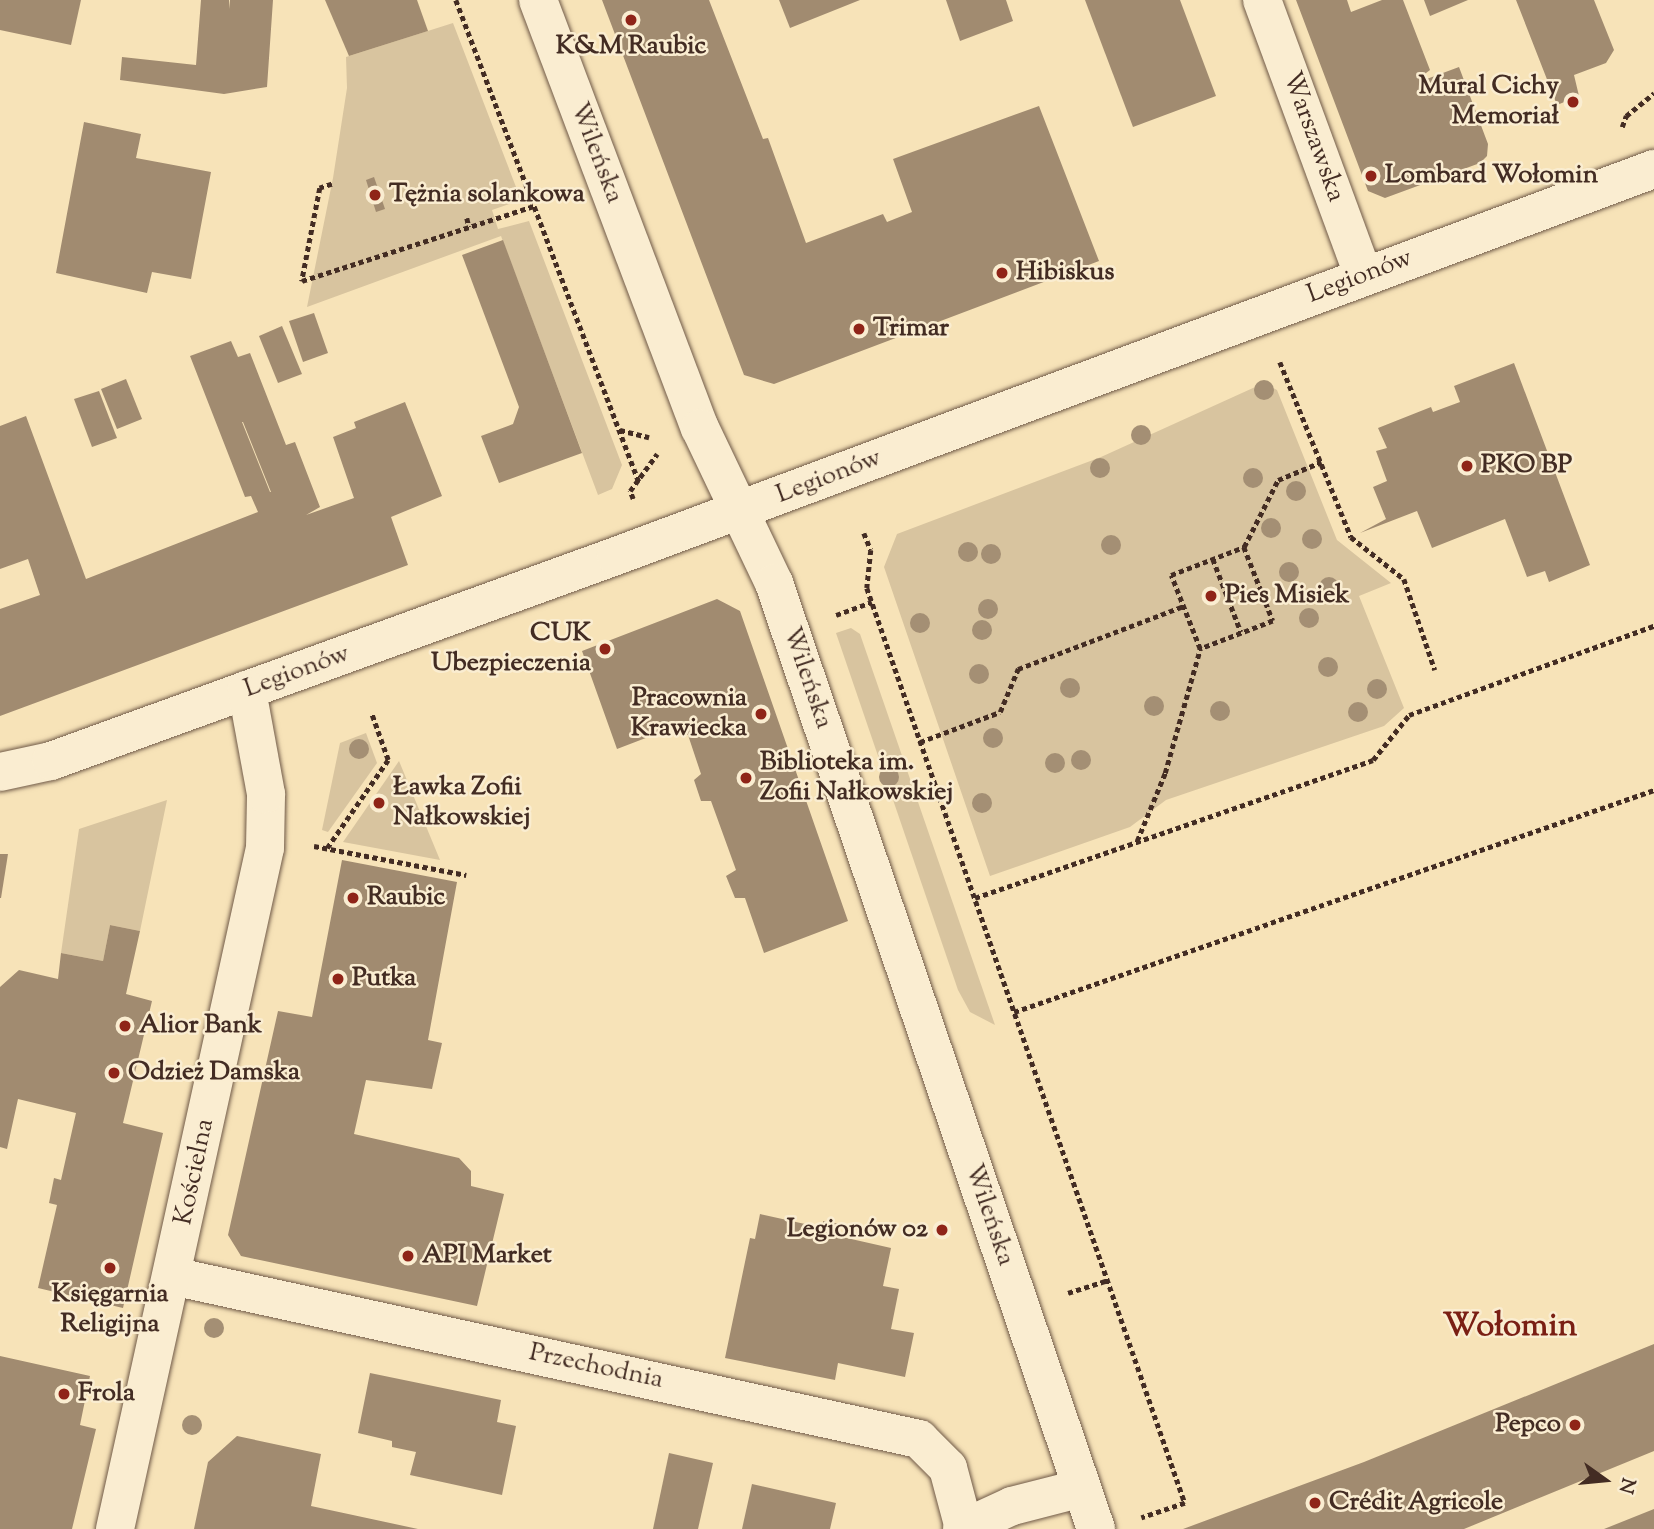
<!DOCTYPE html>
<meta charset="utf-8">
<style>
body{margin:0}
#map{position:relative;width:1654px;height:1529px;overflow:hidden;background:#f7e3b8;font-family:"Sorts Mill Goudy",serif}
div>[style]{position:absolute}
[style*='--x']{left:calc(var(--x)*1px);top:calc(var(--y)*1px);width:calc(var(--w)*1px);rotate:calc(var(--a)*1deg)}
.green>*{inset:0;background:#d8c49f}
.building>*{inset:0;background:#a18b70}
.path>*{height:4.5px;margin-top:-2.25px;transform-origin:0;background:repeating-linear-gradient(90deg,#432c23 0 5px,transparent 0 8.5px)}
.roads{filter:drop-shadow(0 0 2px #705a48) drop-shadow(0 0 2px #705a48)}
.minor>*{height:38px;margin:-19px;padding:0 19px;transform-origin:19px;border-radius:19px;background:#faedd1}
.trees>*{width:20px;height:20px;margin:-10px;border-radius:50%;background:#a48f74}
.dots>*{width:19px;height:19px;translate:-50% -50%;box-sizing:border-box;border:4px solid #faedd1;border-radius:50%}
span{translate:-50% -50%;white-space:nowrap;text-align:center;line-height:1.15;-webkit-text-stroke:5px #faedd1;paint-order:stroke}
.poi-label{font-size:26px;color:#432c23;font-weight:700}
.right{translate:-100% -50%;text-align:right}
.left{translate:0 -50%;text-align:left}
.street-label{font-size:26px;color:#432c23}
.district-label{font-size:33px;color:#7a1f14;font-weight:700}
.north{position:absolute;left:1570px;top:1445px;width:70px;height:70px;-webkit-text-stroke:5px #faedd1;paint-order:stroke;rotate:105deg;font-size:19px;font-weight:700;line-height:28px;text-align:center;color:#432c23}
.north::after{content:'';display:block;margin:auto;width:24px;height:32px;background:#432c23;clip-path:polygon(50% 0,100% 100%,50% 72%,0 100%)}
</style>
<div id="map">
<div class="green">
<div style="clip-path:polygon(453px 23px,521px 200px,492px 210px,498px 229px,529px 221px,622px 465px,612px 489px,598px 495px,501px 236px,307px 307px,333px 178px,347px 88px,346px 57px)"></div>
<div style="clip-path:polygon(1264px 383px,1277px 390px,1337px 540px,1391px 583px,1359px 596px,1404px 708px,1384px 726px,1166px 800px,1130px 827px,990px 876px,884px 567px,897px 534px,1101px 457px)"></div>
<div style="clip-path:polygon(851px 628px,860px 634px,995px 1025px,970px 1012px,958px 990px,836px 633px)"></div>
<div style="clip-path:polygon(366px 733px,377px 763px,328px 832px,322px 830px,340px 743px)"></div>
<div style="clip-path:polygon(399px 761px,440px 860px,343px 842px)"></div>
<div style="clip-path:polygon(167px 800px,140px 931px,110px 925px,103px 961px,61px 953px,79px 829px)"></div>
</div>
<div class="building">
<div style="clip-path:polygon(0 0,81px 0,71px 45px,0 30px)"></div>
<div style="clip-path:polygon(201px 0,229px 0,230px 9px,230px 0,273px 0,267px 87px,224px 94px,120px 80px,122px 57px,196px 65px)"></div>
<div style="clip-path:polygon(325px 0,417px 0,428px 31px,349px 56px)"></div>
<div style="clip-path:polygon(602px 0,709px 0,763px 139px,768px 138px,806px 243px,883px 214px,887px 222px,912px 212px,893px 159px,1039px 106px,1099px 261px,774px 384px,744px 375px)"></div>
<div style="clip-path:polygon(779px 0,860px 0,790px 28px)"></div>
<div style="clip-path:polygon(946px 0,1006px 0,1013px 21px,960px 41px)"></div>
<div style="clip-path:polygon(1085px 0,1180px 0,1216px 96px,1133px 127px)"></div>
<div style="clip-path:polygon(1296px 0,1347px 0,1351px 12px,1382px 0,1403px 0,1430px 70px,1422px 76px,1424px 80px,1459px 67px,1488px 144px,1487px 156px,1480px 163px,1385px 198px,1368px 191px)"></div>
<div style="clip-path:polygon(1424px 0,1468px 0,1430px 16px)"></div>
<div style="clip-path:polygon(1516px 0,1594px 0,1614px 50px,1606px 63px,1574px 75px,1579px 96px,1557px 105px)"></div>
<div style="clip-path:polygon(84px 122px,141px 134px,136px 158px,211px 172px,191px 279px,152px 272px,147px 293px,56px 273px)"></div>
<div style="clip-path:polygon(374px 177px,385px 209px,376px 212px,366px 180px)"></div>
<div style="clip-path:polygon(503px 240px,582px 453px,499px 483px,481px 436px,513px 424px,519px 407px,462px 255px)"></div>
<div style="clip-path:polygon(314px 313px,328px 353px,303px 362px,289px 321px)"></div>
<div style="clip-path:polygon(282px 326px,302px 374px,278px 383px,259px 336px)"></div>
<div style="clip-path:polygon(evenodd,231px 341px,238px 357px,250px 353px,286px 445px,295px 442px,320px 507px,306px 515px,354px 498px,333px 437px,356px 428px,354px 422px,405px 402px,442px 496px,391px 517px,408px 565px,0 716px,0 609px,40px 595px,28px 559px,0 569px,0 426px,26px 416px,86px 579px,258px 512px,251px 496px,245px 497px,190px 356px,231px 341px,242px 422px,243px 422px,271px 492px,270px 492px,242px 422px)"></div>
<div style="clip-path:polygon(1514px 363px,1590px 565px,1549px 582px,1545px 571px,1527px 577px,1505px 519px,1432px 548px,1417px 511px,1360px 533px,1386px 519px,1373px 487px,1387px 481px,1376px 451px,1387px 448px,1378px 428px,1431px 407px,1433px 412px,1460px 402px,1454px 386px)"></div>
<div style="clip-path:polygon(126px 379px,142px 419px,117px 429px,101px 389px)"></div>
<div style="clip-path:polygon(99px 391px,117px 438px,92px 447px,74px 399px)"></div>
<div style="clip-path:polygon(717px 599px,740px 611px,848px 921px,764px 953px,745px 898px,735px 898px,726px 876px,736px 870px,711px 801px,701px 801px,694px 780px,701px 774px,688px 735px,666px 726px,664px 731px,617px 749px,582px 651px)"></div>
<div style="clip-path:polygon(0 854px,8px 854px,1px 898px,0 898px)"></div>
<div style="clip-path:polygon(342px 860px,457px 882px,428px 1040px,442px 1043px,432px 1089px,366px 1080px,354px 1134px,459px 1158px,471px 1171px,471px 1186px,504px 1194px,477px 1306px,241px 1256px,228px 1235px,278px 1011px,312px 1017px)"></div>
<div style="clip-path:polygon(110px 925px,140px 931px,126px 994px,152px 1001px,123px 1123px,163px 1133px,123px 1308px,38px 1288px,57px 1205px,49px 1203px,54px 1178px,61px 1180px,76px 1113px,18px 1099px,7px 1149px,0 1147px,0 987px,19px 970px,58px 979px,61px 953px,103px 961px)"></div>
<div style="clip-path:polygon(760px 1214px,823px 1228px,823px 1221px,840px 1224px,838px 1236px,891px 1248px,883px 1286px,899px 1289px,891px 1329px,914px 1333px,905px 1377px,838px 1363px,835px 1380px,725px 1358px,750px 1238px,755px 1239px)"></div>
<div style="clip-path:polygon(1654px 1344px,1654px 1451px,1464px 1529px,1183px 1529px,1364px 1462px)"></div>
<div style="clip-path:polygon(0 1356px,90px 1376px,80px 1425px,96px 1429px,72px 1529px,0 1529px)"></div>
<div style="clip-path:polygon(370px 1373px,501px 1400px,497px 1422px,516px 1426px,502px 1495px,410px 1475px,416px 1452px,392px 1447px,392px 1441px,358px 1433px)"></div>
<div style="clip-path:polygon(237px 1436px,321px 1454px,311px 1506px,418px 1529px,194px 1529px,208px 1462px)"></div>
<div style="clip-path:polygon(669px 1453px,713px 1463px,698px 1529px,653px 1529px)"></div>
<div style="clip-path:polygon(752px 1484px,836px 1503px,830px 1529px,742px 1529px)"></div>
<div style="clip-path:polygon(1654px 1509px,1654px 1529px,1604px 1529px)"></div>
</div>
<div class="path">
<div style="--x:456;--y:0;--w:516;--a:69.21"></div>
<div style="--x:1622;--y:127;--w:12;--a:-70"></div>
<div style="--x:1626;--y:116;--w:36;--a:-39"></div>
<div style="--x:332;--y:184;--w:13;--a:162"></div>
<div style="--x:320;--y:188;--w:95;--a:101"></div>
<div style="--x:302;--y:281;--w:244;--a:-17.9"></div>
<div style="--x:467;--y:218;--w:9;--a:77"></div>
<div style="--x:1280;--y:362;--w:189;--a:67.9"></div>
<div style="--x:1351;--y:537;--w:68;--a:38.4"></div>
<div style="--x:1404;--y:579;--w:96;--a:71.2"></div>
<div style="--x:620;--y:430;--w:30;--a:14"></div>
<div style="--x:633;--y:499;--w:9;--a:-111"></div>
<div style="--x:630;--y:491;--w:46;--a:-53.9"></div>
<div style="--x:864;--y:533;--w:18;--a:68"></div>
<div style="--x:871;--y:550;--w:38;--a:96"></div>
<div style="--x:867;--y:588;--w:969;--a:70.84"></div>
<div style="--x:1185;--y:1503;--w:46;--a:161.2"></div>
<div style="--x:1244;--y:547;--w:79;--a:68.6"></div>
<div style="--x:1273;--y:621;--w:78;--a:159"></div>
<div style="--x:1200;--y:649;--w:79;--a:-111.4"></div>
<div style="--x:1171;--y:575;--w:78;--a:-21"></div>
<div style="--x:1244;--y:547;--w:75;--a:-63.1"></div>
<div style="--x:1278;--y:480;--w:47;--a:-22.7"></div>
<div style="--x:1213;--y:559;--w:78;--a:69"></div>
<div style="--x:836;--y:615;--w:38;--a:-20"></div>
<div style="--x:920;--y:742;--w:85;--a:-20.6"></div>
<div style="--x:1000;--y:712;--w:47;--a:-67.3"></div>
<div style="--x:1018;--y:669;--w:178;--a:-20.8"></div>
<div style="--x:1137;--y:841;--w:74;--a:-67.6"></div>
<div style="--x:1165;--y:773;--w:129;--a:-74.2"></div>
<div style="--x:314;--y:846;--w:155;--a:10.8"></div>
<div style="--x:327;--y:848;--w:107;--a:-55.3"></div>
<div style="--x:388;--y:760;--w:48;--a:-109.6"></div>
<div style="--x:975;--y:898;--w:421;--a:-19.1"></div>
<div style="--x:1373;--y:760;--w:58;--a:-51.3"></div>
<div style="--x:1409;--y:715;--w:261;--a:-20"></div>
<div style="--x:1014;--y:1012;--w:677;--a:-19.13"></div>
<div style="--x:1068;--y:1293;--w:42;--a:-18"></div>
</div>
<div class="roads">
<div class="minor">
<div style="--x:538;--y:0;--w:458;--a:69.3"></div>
<div style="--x:700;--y:428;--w:172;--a:64.5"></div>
<div style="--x:774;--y:583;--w:999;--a:71.2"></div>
<div style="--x:1262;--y:0;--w:293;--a:69.8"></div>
<div style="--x:0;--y:772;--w:52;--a:-12.2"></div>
<div style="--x:51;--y:761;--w:601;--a:-19.94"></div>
<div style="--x:616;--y:556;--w:1108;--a:-20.45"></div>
<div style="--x:172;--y:1276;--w:765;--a:12.31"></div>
<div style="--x:919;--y:1439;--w:41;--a:45"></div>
<div style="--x:948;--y:1468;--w:62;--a:75.1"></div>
<div style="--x:115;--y:1529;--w:697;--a:-77.58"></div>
<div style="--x:265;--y:848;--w:54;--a:-88.9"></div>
<div style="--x:266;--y:794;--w:106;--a:-100.4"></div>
<div style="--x:962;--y:1529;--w:55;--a:-24.7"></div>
<div style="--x:1012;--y:1506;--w:72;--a:-14.4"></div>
</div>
</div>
<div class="trees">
<div style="left:1264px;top:390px"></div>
<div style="left:1141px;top:435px"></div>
<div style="left:1100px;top:468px"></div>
<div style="left:1253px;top:478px"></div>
<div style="left:1296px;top:491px"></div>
<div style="left:1271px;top:528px"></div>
<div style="left:1312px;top:539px"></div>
<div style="left:1111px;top:545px"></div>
<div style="left:968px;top:552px"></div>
<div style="left:991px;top:554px"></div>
<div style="left:1289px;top:572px"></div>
<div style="left:1329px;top:587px"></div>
<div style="left:988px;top:609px"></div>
<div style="left:1309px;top:618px"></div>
<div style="left:920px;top:623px"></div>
<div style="left:982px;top:630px"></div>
<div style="left:1328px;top:667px"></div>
<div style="left:979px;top:674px"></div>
<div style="left:1070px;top:688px"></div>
<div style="left:1377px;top:689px"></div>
<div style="left:1154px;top:706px"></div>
<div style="left:1220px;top:711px"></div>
<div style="left:1358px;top:712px"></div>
<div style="left:993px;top:738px"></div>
<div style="left:359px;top:749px"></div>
<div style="left:1081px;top:760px"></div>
<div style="left:1055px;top:763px"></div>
<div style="left:889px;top:777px"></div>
<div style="left:982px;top:803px"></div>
<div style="left:214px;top:1328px"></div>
<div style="left:192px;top:1425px"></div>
</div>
<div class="dots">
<div style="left:631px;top:20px;background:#8f2418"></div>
<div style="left:1573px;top:102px;background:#8f2418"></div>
<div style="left:1371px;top:176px;background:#8f2418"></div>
<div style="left:375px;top:195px;background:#8f2418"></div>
<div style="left:1002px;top:273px;background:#8f2418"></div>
<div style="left:859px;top:329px;background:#8f2418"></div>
<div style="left:1467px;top:466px;background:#8f2418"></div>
<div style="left:1211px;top:596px;background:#8f2418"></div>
<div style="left:605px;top:649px;background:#8f2418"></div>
<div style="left:761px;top:714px;background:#8f2418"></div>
<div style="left:746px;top:778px;background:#8f2418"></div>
<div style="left:379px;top:803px;background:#8f2418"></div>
<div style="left:353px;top:898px;background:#8f2418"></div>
<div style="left:338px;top:979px;background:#8f2418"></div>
<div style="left:125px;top:1026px;background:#8f2418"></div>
<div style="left:114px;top:1073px;background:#8f2418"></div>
<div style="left:942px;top:1230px;background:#8f2418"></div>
<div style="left:408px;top:1256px;background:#8f2418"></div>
<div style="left:110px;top:1268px;background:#8f2418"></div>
<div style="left:64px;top:1394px;background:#8f2418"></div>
<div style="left:1575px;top:1425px;background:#8f2418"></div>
<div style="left:1315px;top:1503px;background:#8f2418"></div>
</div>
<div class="poi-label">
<span style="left:631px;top:47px">K&amp;M Raubic</span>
<span class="right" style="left:1559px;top:102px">Mural Cichy<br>Memoriał</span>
<span class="left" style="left:1385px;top:176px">Lombard Wołomin</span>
<span class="left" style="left:389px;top:195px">Tężnia solankowa</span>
<span class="left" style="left:1016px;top:273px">Hibiskus</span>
<span class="left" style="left:873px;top:329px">Trimar</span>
<span class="left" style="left:1481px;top:466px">PKO BP</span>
<span class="left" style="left:1225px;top:596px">Pies Misiek</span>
<span class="right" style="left:591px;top:649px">CUK<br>Ubezpieczenia</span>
<span class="right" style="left:747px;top:714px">Pracownia<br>Krawiecka</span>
<span class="left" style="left:760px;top:778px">Biblioteka im.<br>Zofii Nałkowskiej</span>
<span class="left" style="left:393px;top:803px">Ławka Zofii<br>Nałkowskiej</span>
<span class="left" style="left:367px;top:898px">Raubic</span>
<span class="left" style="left:352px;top:979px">Putka</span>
<span class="left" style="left:139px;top:1026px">Alior Bank</span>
<span class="left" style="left:128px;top:1073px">Odzież Damska</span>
<span class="right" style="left:928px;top:1230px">Legionów 02</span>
<span class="left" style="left:422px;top:1256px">API Market</span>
<span style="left:110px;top:1310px">Księgarnia<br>Religijna</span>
<span class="left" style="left:78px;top:1394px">Frola</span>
<span class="right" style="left:1561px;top:1425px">Pepco</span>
<span class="left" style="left:1329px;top:1503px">Crédit Agricole</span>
</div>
<div class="street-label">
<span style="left:1313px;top:137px;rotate:70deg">Warszawska</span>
<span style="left:596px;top:153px;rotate:69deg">Wileńska</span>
<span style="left:1360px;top:277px;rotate:-21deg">Legionów</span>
<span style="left:829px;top:477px;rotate:-21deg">Legionów</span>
<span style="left:297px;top:672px;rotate:-20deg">Legionów</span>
<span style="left:807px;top:678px;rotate:71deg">Wileńska</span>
<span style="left:195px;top:1172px;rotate:-78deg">Kościelna</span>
<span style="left:989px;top:1215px;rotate:71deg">Wileńska</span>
<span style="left:596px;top:1367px;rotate:12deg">Przechodnia</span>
</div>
<div class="district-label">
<span style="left:1510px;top:1328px">Wołomin</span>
</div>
<div class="north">N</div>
</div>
